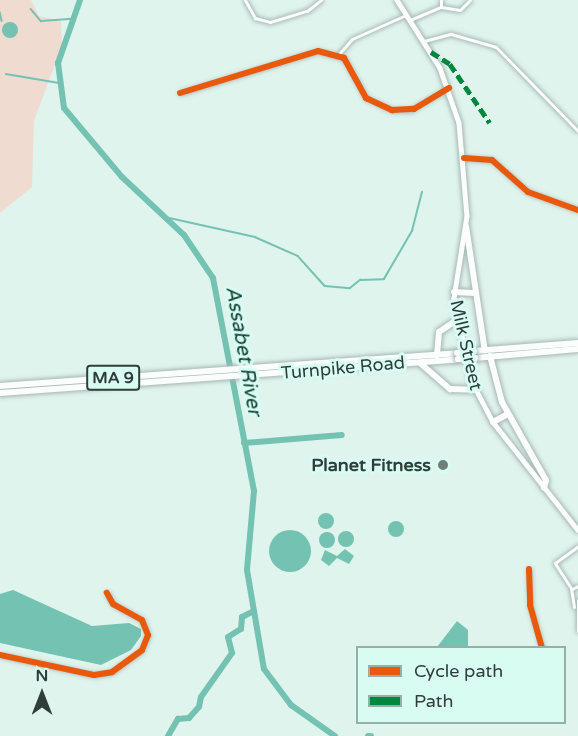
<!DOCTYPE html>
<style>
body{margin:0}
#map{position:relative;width:578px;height:736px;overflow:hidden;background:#e0f4ee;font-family:"Varela Round",sans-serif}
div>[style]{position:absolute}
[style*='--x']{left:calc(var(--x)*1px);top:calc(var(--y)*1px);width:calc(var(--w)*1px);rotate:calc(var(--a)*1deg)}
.green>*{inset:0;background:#f0dbd1}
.water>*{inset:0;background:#74c2b1}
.round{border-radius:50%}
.stream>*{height:1.5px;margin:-0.75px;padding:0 0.75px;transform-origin:0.75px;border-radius:0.75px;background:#74c2b1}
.river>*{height:6px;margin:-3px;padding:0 3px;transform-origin:3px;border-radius:3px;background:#74c2b1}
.roads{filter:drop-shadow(0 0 2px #a7b7b3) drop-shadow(0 0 2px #a7b7b3)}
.minor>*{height:3px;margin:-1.5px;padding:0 1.5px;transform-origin:1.5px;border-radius:1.5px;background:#fafdfc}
.secondary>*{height:4.5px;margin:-2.25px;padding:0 2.25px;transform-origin:2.25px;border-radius:2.25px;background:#fafdfc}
.trunk>*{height:6px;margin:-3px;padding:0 3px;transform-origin:3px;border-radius:3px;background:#fafdfc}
.bridges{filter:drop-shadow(0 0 2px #a7b7b3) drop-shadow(0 0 2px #a7b7b3)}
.trunk-bridge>*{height:6px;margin:-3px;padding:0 3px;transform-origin:3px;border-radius:3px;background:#fafdfc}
.quiet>*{height:4.5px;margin-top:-2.25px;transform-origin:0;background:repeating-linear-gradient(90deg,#00873e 0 9px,transparent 0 13.5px)}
.cycleway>*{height:6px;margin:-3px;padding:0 3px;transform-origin:3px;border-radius:3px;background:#e8590c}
.dots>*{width:16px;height:16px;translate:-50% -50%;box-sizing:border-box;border:3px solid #d8fcf2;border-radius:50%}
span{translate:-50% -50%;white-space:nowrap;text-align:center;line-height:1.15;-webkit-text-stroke:6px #d8fcf2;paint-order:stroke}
.shield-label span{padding:2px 4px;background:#d8fcf2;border:2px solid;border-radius:4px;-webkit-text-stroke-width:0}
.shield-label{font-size:16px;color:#303e3a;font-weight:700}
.street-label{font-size:18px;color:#303e3a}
.poi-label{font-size:18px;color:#303e3a;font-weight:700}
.right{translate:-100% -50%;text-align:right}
.water-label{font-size:20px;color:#144238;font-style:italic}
.legend{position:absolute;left:356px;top:646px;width:210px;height:78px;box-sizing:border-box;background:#d8fcf2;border:2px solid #95b0a8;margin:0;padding:8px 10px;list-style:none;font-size:18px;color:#303e3a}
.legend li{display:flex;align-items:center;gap:12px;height:30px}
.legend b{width:30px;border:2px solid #95b0a8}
.north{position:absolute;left:12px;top:664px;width:60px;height:60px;-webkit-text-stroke:4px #d8fcf2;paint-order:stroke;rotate:0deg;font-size:16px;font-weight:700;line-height:24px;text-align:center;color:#303e3a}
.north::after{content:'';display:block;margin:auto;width:21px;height:27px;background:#303e3a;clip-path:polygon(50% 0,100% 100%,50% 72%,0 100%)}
</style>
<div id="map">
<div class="green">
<div style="clip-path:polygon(0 0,31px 0,39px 16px,61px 21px,62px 45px,34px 121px,32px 187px,0 213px)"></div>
</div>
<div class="water">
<div class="round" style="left:2px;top:22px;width:16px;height:16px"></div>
<div class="round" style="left:318px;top:513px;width:16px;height:16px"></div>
<div class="round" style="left:388px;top:521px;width:16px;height:16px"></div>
<div class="round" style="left:269px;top:530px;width:42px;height:42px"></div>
<div class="round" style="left:338px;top:531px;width:16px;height:16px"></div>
<div class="round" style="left:319px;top:532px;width:16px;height:16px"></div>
<div style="clip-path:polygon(345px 549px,354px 556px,349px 564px,337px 558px,329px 566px,321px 560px,325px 550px,337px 556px)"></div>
<div style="clip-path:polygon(13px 590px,92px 626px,129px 623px,141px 629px,141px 636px,131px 650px,101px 665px,0 643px,0 594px)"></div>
<div style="clip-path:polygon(457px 621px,468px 630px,468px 647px,437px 647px)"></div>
</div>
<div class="stream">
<div style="--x:31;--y:9;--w:16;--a:50"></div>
<div style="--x:41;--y:21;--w:31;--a:-4"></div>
<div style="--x:0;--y:12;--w:9;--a:77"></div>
<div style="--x:6;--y:74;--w:55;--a:9.5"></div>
<div style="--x:165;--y:217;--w:92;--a:12.5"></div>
<div style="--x:255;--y:237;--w:47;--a:23.8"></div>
<div style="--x:298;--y:256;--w:40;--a:48"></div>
<div style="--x:325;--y:286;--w:25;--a:5"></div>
<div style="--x:350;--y:288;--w:13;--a:-39"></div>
<div style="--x:360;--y:280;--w:24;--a:-2"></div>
<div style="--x:384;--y:279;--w:56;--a:-59.7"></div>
<div style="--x:412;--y:231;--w:40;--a:-75.6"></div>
</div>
<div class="river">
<div style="--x:80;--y:0;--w:67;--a:109.2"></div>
<div style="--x:58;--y:63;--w:45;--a:82.4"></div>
<div style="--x:64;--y:108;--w:90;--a:50"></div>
<div style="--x:122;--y:177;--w:85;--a:43.1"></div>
<div style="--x:184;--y:235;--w:52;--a:56"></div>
<div style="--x:213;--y:278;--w:217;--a:79.1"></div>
<div style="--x:254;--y:491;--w:79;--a:95.1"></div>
<div style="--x:247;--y:570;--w:100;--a:80.3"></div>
<div style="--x:264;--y:669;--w:45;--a:53.1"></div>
<div style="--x:291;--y:705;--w:54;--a:35.2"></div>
<div style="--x:244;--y:443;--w:98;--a:-4.7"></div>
<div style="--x:168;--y:736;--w:20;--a:-60"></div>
<div style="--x:178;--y:719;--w:11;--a:-5"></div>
<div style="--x:189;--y:718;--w:15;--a:-48"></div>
<div style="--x:199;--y:707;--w:10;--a:-79"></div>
<div style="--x:201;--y:697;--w:54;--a:-54.8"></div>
<div style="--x:232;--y:653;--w:16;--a:-104"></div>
<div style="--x:228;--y:637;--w:15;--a:-32"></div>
<div style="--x:241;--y:629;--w:12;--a:-85"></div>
<div style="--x:242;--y:617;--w:13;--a:-27"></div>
<div style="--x:368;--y:736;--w:3;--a:0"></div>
</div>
<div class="roads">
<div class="minor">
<div style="--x:245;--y:0;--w:21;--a:61"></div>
<div style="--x:255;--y:18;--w:16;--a:15"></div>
<div style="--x:270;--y:22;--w:39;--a:-17"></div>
<div style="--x:307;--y:11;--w:18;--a:-38"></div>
<div style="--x:441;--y:7;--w:7;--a:-90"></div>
<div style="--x:410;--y:20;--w:34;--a:-23"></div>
<div style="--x:441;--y:7;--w:19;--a:9"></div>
<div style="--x:460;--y:10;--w:14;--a:-45"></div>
<div style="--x:424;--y:41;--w:28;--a:-15"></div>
<div style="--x:451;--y:34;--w:47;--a:16.1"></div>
<div style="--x:496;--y:47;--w:117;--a:45.7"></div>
<div style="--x:338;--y:55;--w:21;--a:-49"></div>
<div style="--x:352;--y:39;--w:59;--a:-24"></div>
<div style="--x:180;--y:93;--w:144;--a:-16.9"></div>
<div style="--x:318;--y:51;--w:27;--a:15"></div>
<div style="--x:344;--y:58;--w:46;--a:61.2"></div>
<div style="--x:366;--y:98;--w:29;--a:25"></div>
<div style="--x:392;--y:110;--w:19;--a:0"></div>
<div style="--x:411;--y:110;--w:42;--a:-30.3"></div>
<div style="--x:464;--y:158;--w:28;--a:4"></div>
<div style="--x:492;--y:160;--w:48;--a:41.6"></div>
<div style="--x:528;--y:192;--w:53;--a:19.8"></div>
<div style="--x:529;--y:569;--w:36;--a:88"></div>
<div style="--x:530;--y:605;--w:45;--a:74.4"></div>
<div style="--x:572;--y:589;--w:7;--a:-27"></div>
<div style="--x:578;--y:600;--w:31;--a:90"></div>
<div style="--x:574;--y:607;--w:19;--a:-99"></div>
<div style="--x:571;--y:588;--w:30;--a:-123"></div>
<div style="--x:555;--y:563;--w:29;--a:-36"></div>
<div style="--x:0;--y:655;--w:96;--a:12"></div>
<div style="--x:94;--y:675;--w:18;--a:-9"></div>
<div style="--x:112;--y:672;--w:37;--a:-36"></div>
<div style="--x:142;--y:650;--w:16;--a:-68"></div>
<div style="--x:148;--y:635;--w:16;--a:-112"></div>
<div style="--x:142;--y:620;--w:33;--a:-151"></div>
<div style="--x:113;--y:604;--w:13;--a:-119"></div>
</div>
<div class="secondary">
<div style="--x:397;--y:0;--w:80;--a:57.7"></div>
<div style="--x:440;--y:68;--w:58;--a:70.9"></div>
<div style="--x:459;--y:123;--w:93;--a:85.1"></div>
<div style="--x:467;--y:216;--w:83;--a:99"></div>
<div style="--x:454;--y:298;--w:86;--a:77.9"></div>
<div style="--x:472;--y:382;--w:45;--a:62.3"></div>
<div style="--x:493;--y:422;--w:137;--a:51.8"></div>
</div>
<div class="trunk">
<div style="--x:466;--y:226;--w:126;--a:81.4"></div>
<div style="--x:454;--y:292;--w:20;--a:3"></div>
<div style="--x:474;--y:351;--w:104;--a:-4.4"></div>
<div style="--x:437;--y:355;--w:23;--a:-85"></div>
<div style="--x:439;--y:332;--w:22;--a:-34"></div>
<div style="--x:490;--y:356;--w:48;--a:75.4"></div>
<div style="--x:502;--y:402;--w:90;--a:60.6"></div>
<div style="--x:546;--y:480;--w:8;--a:104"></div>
<div style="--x:475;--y:358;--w:103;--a:-5"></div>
<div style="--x:420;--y:363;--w:40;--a:41"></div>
<div style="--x:450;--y:389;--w:25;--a:2"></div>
<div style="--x:0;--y:386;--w:458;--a:-4.1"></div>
<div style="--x:0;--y:393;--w:459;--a:-4.2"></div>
<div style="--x:493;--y:422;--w:17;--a:-28"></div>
</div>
</div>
<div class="bridges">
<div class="trunk-bridge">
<div style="--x:457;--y:353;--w:17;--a:-7"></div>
<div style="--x:458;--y:359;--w:17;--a:-3"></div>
</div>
</div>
<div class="quiet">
<div style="--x:431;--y:52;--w:22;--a:32"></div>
<div style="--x:450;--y:64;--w:71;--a:55.9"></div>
</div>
<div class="cycleway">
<div style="--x:180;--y:93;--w:144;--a:-16.9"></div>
<div style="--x:318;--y:51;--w:27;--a:15"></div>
<div style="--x:344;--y:58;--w:46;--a:61.2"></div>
<div style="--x:366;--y:98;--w:29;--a:25"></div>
<div style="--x:392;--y:110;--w:22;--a:-3"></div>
<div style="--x:414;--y:109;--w:41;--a:-31"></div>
<div style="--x:464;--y:158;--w:28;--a:4"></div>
<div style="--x:492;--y:160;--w:48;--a:41.6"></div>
<div style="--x:528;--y:192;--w:53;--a:19.8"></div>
<div style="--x:529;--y:569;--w:36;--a:88"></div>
<div style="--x:530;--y:605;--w:45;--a:74.4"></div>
<div style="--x:0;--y:655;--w:96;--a:12"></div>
<div style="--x:94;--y:675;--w:18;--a:-9"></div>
<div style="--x:112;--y:672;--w:37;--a:-36"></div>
<div style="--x:142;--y:650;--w:16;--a:-68"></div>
<div style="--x:148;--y:635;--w:16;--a:-112"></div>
<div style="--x:142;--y:620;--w:33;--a:-151"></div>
<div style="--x:113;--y:604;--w:13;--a:-119"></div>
</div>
<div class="dots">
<div style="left:443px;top:465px;background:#6e7e79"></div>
</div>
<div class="shield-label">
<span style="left:113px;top:378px">MA 9</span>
</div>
<div class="street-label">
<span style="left:466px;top:345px;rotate:77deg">Milk Street</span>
<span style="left:343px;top:368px;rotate:-5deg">Turnpike Road</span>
</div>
<div class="poi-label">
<span class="right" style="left:431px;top:465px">Planet Fitness</span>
</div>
<div class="water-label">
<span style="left:243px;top:351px;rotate:80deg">Assabet River</span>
</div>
<ul class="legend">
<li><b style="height:8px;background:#e8590c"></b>Cycle path</li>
<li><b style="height:8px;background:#00873e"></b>Path</li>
</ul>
<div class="north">N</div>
</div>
